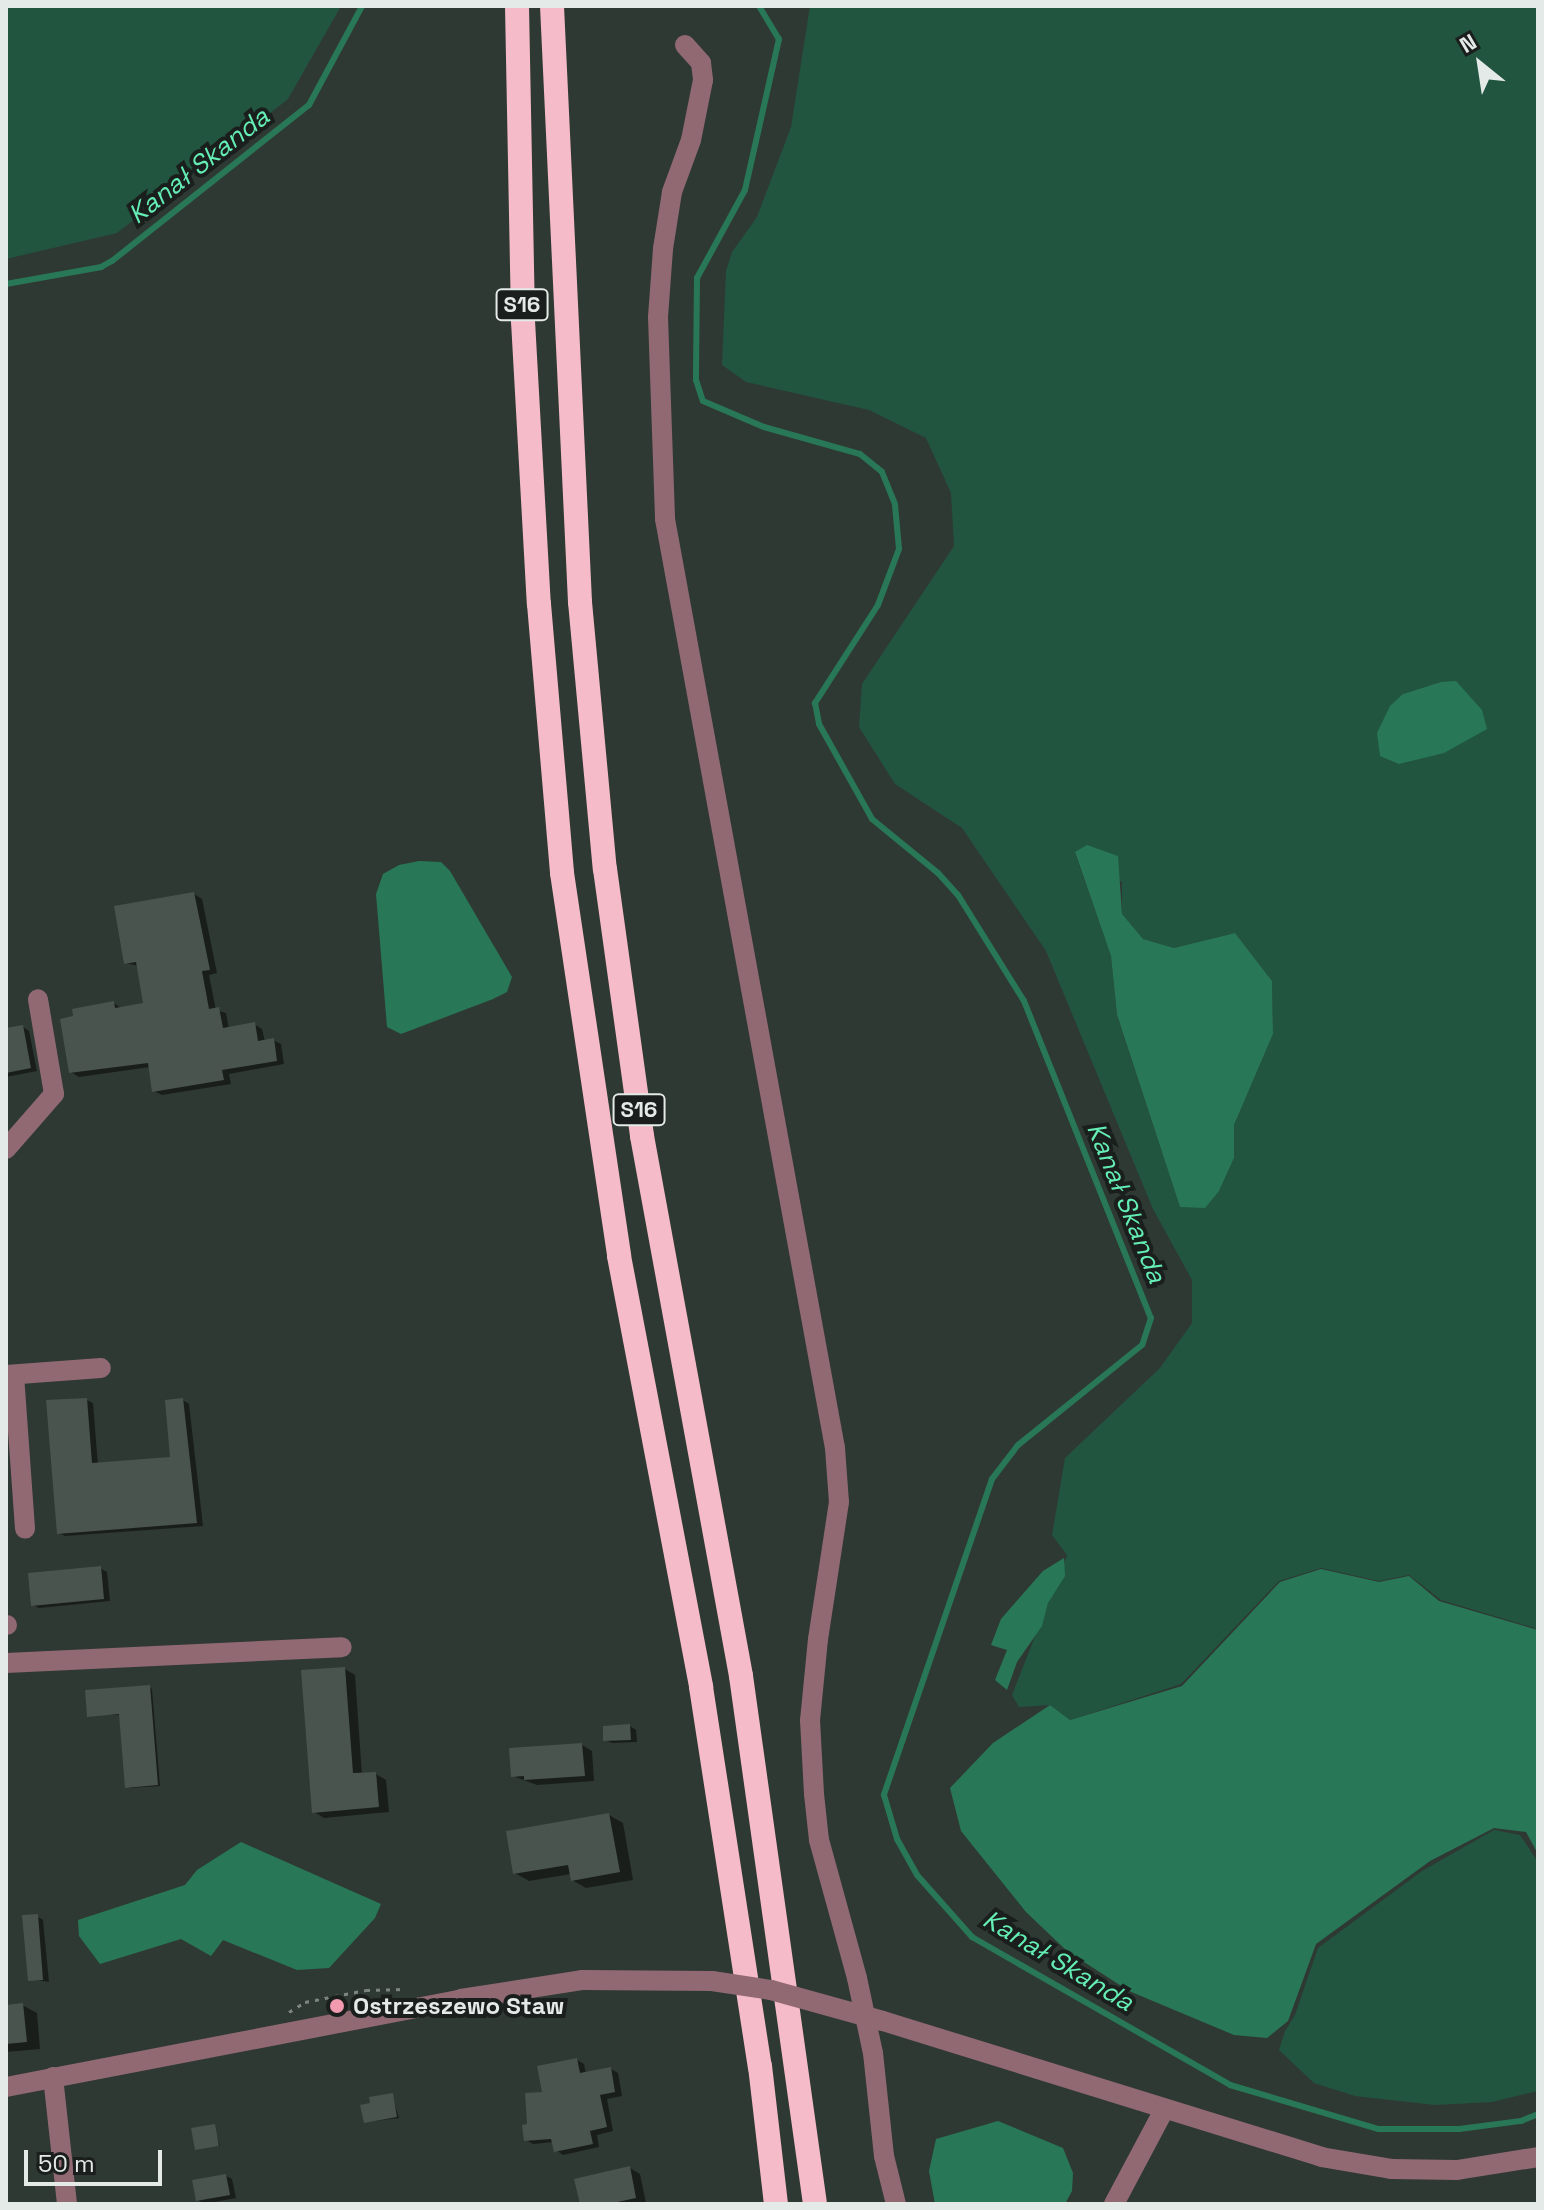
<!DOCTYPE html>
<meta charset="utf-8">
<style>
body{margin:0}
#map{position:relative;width:1544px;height:2210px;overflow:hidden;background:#2f3934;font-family:"Space Grotesk",sans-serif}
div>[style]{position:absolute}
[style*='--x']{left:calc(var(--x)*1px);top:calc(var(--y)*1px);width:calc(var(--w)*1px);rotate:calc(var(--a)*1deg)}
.green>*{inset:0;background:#21553f}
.water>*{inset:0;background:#287858}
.shadow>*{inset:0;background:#0007}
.stream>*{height:6px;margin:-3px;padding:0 3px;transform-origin:3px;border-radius:3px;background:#287858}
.building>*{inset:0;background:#49544e}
.path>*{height:3px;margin-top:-1.5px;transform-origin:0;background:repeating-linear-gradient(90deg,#7d8581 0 4px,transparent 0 10px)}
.minor>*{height:20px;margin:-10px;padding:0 10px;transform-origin:10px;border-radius:10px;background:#916973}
.highway>*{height:24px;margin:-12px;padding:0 12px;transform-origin:12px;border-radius:12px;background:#f5bbc8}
.minor-bridge>*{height:20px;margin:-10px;padding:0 10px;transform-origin:10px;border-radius:10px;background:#916973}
.dots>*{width:22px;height:22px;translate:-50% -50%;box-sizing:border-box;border:4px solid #1a1f1d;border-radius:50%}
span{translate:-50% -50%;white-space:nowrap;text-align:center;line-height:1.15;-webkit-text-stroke:8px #1a1f1d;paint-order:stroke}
.shield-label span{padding:2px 6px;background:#1a1f1d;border:2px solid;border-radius:6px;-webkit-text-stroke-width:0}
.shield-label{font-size:22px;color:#e4eae7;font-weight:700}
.poi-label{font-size:24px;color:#e4eae7;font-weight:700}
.left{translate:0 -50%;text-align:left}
.water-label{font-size:26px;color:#64eeb5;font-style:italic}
.frame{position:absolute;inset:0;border:8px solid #e4eae7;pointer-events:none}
.north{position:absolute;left:1440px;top:24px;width:80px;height:80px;-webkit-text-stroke:6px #1a1f1d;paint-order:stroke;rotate:330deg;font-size:22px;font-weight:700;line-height:32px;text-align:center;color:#e4eae7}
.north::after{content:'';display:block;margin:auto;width:28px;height:36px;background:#e4eae7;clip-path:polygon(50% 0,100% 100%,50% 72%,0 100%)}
.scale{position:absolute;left:24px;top:2150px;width:138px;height:36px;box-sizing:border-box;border:4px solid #e4eae7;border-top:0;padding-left:10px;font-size:24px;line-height:28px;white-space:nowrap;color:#e4eae7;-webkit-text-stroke:6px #1a1f1d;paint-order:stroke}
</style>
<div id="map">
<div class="green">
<div style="clip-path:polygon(6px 6px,341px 6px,288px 99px,117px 233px,6px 259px)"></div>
<div style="clip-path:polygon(evenodd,810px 6px,1538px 6px,1538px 1629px,1441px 1600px,1409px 1575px,1379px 1581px,1321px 1568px,1279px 1581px,1181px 1684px,1070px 1720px,1050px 1705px,1019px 1707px,1012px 1695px,1067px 1555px,1052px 1535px,1065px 1458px,1160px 1368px,1192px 1323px,1192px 1280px,1153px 1209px,1046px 951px,962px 828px,895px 784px,859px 727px,862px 684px,954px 546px,951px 493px,926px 438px,869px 410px,746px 382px,722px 365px,726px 271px,732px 252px,757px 217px,791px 127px,810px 6px,1441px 682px,1399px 764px,1403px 694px,1441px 682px,810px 6px,1075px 853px,1122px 882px,1122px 915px,1143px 939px,1174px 948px,1235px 933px,1272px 981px,1273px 1034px,1234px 1125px,1234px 1158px,1219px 1191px,1180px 1207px,1117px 1016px,1111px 956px,1075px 853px)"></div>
<div style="clip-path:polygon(1494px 1830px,1520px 1835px,1538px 1862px,1538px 2091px,1492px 2102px,1435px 2105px,1355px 2096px,1314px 2083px,1279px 2050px,1285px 2031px,1295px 2015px,1318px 1948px,1422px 1871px)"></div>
</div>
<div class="water">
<div style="clip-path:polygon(1456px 681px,1482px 710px,1487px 729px,1444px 753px,1399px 764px,1380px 756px,1377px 733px,1390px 706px,1403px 694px,1441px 682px)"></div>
<div style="clip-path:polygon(1087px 845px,1118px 856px,1122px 914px,1143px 939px,1174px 948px,1235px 933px,1272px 981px,1273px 1034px,1234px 1125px,1234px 1158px,1219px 1191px,1205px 1208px,1180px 1207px,1117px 1015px,1111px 956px,1075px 852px)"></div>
<div style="clip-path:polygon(419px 861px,441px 862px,450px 871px,512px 977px,507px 992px,493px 999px,401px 1034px,387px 1027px,376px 894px,383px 874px,399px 865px)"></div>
<div style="clip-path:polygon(1064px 1558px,1065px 1576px,1048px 1603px,1042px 1626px,1017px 1662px,1007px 1690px,995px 1680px,1007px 1650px,991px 1645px,1001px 1619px,1043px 1571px)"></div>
<div style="clip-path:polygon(1321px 1569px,1379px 1582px,1409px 1576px,1439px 1601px,1538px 1630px,1538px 1854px,1526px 1832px,1494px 1828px,1430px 1861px,1316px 1944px,1288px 2021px,1267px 2038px,1234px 2035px,1129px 1991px,1067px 1951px,1026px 1912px,961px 1831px,950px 1788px,993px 1743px,1050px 1705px,1070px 1720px,1182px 1686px,1280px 1582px)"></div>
<div style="clip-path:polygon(241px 1842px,381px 1904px,375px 1918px,329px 1968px,297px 1970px,223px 1940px,211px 1956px,181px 1939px,100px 1964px,79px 1936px,78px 1920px,185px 1885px,197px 1870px)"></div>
<div style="clip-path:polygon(998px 2121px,1063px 2148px,1073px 2173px,1072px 2191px,1065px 2204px,935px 2204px,929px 2171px,936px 2139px)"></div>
</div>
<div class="shadow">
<div style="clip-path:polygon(194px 894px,202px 899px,217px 973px,209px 975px,216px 1010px,226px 1013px,229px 1029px,254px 1024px,262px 1029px,265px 1042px,273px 1040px,281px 1044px,284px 1064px,229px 1074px,231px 1084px,162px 1095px,154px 1091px,150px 1067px,79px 1077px,71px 1072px,114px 1003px,121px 1008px,145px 1005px,139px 966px,126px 963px)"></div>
<div style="clip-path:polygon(23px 1027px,29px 1031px,37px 1071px,6px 1077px,6px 1030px)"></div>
<div style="clip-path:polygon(87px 1400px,93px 1403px,98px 1465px,172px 1459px,183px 1400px,189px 1404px,203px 1526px,65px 1536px,59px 1533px)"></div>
<div style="clip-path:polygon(100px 1568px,107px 1572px,110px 1601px,39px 1608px,33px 1605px)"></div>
<div style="clip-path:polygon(345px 1669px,355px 1675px,362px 1775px,376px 1774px,386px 1780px,389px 1812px,324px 1818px,314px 1812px)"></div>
<div style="clip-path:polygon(149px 1687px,152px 1689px,160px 1786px,130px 1788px,127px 1786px,121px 1715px,89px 1715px)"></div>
<div style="clip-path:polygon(630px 1726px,636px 1730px,637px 1742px,612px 1743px,605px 1740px)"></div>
<div style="clip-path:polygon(582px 1745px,592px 1751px,594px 1781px,537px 1785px,513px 1776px)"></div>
<div style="clip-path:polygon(609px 1815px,623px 1823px,633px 1880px,586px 1888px,572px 1880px,571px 1874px,529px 1881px,515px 1873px)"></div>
<div style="clip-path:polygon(37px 1916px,43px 1920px,49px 1982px,30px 1979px)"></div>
<div style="clip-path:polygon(22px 2005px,37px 2013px,40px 2049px,6px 2052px,6px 2007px)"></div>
<div style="clip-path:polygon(577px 2060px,584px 2064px,586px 2074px,611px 2069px,618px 2073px,622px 2096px,607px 2099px,613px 2131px,597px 2135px,599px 2147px,563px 2155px,556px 2150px,554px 2142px,533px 2144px,526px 2140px,544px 2093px)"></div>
<div style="clip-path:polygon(392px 2095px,399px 2118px,366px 2122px)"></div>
<div style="clip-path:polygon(214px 2126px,220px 2146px,196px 2149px)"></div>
<div style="clip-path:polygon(630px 2168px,640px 2174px,646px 2203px,582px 2204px)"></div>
<div style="clip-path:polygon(226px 2176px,232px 2179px,236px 2198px,204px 2204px,198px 2200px)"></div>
</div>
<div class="stream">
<div style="--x:759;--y:6;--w:39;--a:59"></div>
<div style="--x:779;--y:39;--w:155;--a:102.7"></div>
<div style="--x:745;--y:190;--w:100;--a:118.6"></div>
<div style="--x:697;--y:278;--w:102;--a:90.6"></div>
<div style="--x:696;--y:380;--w:22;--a:72"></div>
<div style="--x:703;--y:401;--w:66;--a:23.1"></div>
<div style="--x:764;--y:427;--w:100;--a:15.7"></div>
<div style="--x:860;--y:454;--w:28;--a:39"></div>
<div style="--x:882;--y:472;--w:35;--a:68"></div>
<div style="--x:895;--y:505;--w:44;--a:84.8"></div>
<div style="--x:899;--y:549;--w:60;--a:110.6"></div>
<div style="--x:878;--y:605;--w:117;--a:122.7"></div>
<div style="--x:815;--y:703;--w:21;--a:79"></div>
<div style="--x:819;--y:724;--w:109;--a:60.8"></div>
<div style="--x:872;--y:819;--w:85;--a:39.3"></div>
<div style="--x:938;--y:873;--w:30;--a:48"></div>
<div style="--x:958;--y:895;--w:125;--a:58.1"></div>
<div style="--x:1024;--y:1001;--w:341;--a:68.2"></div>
<div style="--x:1151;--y:1318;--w:28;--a:108"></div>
<div style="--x:1142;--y:1345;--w:159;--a:141.1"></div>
<div style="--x:1018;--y:1445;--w:43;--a:127.4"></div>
<div style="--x:992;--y:1479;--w:334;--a:108.9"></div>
<div style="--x:884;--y:1795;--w:46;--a:73.5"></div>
<div style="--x:897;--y:1839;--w:41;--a:60.9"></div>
<div style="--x:917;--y:1875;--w:83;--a:48.4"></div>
<div style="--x:972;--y:1937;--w:297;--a:29.8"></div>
<div style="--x:1230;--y:2085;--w:155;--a:16.5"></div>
<div style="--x:1379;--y:2129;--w:80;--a:0"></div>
<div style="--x:1459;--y:2129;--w:63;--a:-7.4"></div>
<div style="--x:1521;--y:2121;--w:18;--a:-22"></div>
<div style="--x:6;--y:284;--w:97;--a:-10.1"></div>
<div style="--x:101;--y:267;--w:13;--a:-29"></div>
<div style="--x:112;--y:261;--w:251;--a:-38.4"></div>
<div style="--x:309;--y:105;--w:112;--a:-61.8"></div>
</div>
<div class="building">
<div style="clip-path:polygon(194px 892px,210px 970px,202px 971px,209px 1009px,219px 1007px,223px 1028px,255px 1022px,258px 1041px,274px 1038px,277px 1061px,222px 1070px,224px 1080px,152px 1092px,148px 1063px,69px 1073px,60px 1019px,73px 1016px,72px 1009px,114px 1001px,115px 1008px,143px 1003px,136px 962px,124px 964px,114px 906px)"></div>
<div style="clip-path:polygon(23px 1025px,31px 1068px,6px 1073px,6px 1028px)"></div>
<div style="clip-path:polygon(87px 1398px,92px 1463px,170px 1457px,165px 1400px,183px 1398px,197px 1523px,57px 1534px,46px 1400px)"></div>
<div style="clip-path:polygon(101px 1566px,104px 1599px,31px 1606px,28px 1573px)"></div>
<div style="clip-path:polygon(345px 1667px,353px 1773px,376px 1772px,379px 1807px,312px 1813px,301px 1670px)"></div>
<div style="clip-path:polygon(150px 1685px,158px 1785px,125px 1788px,119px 1714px,87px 1717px,85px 1690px)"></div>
<div style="clip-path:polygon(630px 1724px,631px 1740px,603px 1741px,603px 1726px)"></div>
<div style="clip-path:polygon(582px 1743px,585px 1776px,524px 1780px,524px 1776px,511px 1777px,509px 1748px)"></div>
<div style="clip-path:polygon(609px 1813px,620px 1872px,571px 1881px,568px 1865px,513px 1874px,506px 1831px)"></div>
<div style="clip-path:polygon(38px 1914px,43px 1980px,28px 1981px,22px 1915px)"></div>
<div style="clip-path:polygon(23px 2003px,27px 2042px,6px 2044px,6px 2005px)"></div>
<div style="clip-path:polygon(577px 2058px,580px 2073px,611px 2067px,615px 2092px,600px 2095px,607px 2127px,590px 2131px,593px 2144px,554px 2152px,551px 2139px,524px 2141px,522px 2125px,527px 2124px,525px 2093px,542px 2092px,537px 2066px)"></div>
<div style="clip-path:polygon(393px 2093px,397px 2117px,364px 2123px,360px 2105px,370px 2103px,369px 2097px)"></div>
<div style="clip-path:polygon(215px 2124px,219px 2146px,195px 2150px,191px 2128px)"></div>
<div style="clip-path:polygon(630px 2166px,636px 2198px,608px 2204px,580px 2204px,574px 2179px)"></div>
<div style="clip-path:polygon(226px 2174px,230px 2195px,196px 2201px,192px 2180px)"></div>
</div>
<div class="path">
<div style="--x:289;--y:2012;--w:19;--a:-32"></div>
<div style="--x:305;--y:2002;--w:62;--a:-11.1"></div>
<div style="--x:366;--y:1990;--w:40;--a:-1.4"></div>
</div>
<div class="minor">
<div style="--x:685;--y:45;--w:24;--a:48"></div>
<div style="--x:701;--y:63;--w:17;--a:83"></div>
<div style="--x:703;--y:80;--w:61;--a:101.3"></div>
<div style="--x:691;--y:140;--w:55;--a:110.1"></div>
<div style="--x:672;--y:192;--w:58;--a:99"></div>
<div style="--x:663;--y:249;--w:68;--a:94.2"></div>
<div style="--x:658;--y:317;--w:202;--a:88"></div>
<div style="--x:665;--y:519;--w:944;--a:79.63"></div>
<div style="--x:835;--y:1448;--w:54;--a:85.8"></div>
<div style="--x:839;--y:1502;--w:139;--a:98.7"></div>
<div style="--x:818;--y:1639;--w:81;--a:95.6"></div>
<div style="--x:810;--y:1720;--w:74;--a:86.9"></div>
<div style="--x:814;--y:1794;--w:46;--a:83.8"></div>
<div style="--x:819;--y:1840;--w:143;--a:74.6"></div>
<div style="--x:857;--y:1978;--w:77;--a:78"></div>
<div style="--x:873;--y:2053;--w:104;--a:83.9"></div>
<div style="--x:884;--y:2156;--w:49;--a:76"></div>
<div style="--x:6;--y:1149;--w:73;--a:-48.9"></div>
<div style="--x:54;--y:1094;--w:96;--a:-99.6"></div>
<div style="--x:6;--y:1375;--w:95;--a:-4.2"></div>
<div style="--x:14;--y:1375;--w:154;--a:85.9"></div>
<div style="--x:6;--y:1625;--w:1;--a:0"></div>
<div style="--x:6;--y:1663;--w:336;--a:-2.7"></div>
<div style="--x:883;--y:2021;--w:459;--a:17.2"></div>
<div style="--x:1321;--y:2157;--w:71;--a:9.7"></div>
<div style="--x:1391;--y:2169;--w:66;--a:0.9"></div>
<div style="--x:1457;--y:2170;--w:82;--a:-9.1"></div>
<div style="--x:53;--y:2077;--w:128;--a:83.7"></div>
<div style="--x:6;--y:2087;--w:463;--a:-10.9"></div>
<div style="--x:461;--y:1999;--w:122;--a:-8.9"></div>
<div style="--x:582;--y:1980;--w:130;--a:0.4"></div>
<div style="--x:1114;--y:2204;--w:106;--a:-62"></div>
</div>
<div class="highway">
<div style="--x:517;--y:6;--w:315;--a:88.9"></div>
<div style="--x:523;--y:321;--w:283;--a:86.8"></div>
<div style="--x:539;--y:604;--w:270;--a:85.1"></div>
<div style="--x:562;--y:873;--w:387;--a:81.5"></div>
<div style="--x:619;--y:1256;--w:439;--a:79.2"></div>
<div style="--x:701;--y:1687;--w:384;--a:81.2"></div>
<div style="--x:760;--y:2066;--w:139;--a:83.4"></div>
<div style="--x:552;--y:6;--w:597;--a:87.31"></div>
<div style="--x:580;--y:602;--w:268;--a:84.7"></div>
<div style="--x:605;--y:869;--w:270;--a:82.1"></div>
<div style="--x:642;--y:1136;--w:549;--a:79.61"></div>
<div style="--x:741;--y:1676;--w:533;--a:82.02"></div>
</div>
<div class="minor-bridge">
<div style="--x:712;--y:1981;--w:60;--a:8.7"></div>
<div style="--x:771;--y:1990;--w:116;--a:15.5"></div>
</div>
<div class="dots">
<div style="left:337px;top:2006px;background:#f19ab0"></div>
</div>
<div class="shield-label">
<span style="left:522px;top:305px">S16</span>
<span style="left:639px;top:1110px">S16</span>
</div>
<div class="poi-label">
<span class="left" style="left:353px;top:2006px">Ostrzeszewo Staw</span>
</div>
<div class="water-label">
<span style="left:199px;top:166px;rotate:-38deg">Kanał Skanda</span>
<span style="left:1126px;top:1203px;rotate:68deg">Kanał Skanda</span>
<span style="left:1058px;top:1961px;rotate:31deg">Kanał Skanda</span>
</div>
<div class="frame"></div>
<div class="north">N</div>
<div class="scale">50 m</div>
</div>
